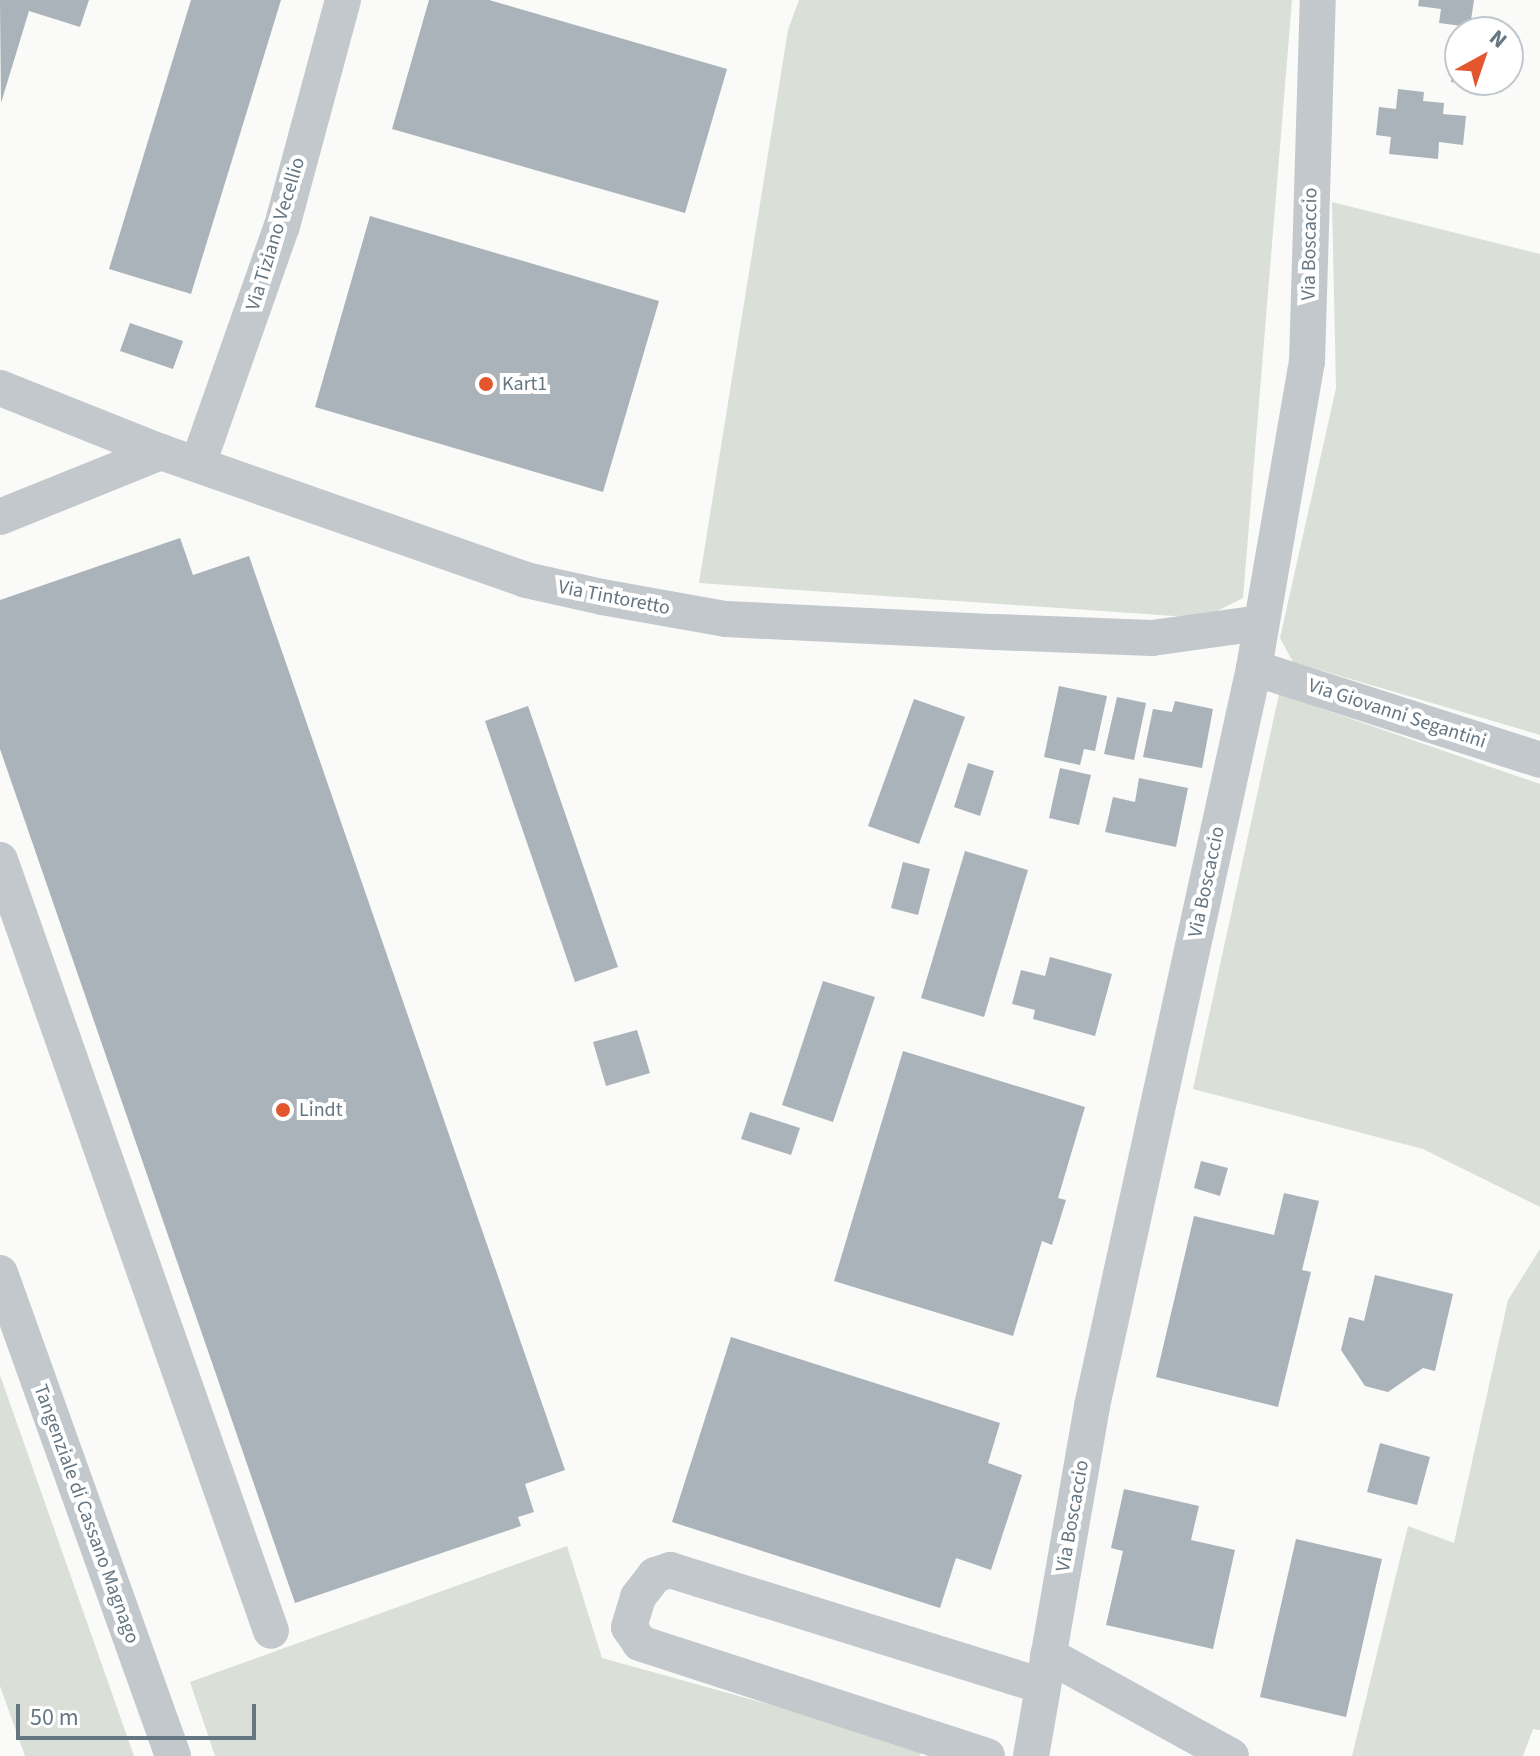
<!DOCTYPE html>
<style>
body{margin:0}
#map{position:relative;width:1540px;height:1756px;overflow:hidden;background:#fafaf8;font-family:"Source Sans 3",sans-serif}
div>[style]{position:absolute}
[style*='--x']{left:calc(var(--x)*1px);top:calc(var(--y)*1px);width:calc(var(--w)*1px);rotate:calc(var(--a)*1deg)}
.green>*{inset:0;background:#dadfd7}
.building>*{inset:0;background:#aab3b9}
.minor>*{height:36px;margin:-18px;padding:0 18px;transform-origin:18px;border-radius:18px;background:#c3c8cc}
.dots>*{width:22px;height:22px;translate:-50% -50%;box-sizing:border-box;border:4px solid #fff;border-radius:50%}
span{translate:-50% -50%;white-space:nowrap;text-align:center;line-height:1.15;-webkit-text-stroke:8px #fff;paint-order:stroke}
.street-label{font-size:20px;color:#657683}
.poi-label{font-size:20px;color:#657683}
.left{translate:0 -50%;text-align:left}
.north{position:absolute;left:1444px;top:16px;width:80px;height:80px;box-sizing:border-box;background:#fff;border:2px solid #c1c8cd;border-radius:50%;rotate:40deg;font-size:22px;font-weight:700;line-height:32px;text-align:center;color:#657683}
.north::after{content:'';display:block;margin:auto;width:28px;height:36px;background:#e4572e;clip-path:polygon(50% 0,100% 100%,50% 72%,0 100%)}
.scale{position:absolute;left:16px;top:1704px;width:240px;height:36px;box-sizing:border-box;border:4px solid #657683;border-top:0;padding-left:10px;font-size:24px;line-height:28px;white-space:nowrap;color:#657683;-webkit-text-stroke:6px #fff;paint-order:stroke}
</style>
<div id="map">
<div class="green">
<div style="clip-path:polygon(799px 0,1292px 0,1243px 598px,1203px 618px,699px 583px,788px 30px)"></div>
<div style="clip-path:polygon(1332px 202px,1540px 254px,1540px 735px,1293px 662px,1280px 638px,1336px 388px)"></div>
<div style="clip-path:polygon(1279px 694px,1540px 784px,1540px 1207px,1423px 1149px,1193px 1089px)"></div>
<div style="clip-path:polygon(1540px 1249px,1540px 1730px,1533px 1729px,1523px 1756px,1352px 1756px,1408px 1526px,1454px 1543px,1508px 1300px)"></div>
<div style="clip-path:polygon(0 1375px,134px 1756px,25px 1756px,0 1686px)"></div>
<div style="clip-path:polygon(567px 1546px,602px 1658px,923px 1747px,920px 1756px,215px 1756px,190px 1682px)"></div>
</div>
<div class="building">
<div style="clip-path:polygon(0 0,89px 0,80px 27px,29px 11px,1px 103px)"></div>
<div style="clip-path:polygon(191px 0,281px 0,191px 294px,109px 269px)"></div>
<div style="clip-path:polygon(429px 0,489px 0,727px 69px,685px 213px,392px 129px)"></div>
<div style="clip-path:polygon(1419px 0,1474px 0,1470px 27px,1439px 23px,1441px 9px,1418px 6px)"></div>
<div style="clip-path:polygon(1453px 58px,1460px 59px,1460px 80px,1469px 80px,1469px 84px,1451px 82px)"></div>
<div style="clip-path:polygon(1398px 89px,1424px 92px,1423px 101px,1444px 103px,1443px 114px,1466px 116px,1463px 145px,1439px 142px,1438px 159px,1389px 154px,1391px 137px,1376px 135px,1379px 107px,1396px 109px)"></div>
<div style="clip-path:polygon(370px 216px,659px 301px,603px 492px,315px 407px)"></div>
<div style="clip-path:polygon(130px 323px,183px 341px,173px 369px,120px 351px)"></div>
<div style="clip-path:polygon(180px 538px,193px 575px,249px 556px,565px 1470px,525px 1484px,534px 1512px,518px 1517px,521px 1526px,295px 1603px,0 749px,0 600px)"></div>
<div style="clip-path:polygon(1059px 686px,1107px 696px,1095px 751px,1084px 749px,1080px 765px,1044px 757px)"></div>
<div style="clip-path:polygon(1117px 697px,1146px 703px,1134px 760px,1104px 754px)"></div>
<div style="clip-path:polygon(914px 699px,965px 717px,919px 844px,868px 826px)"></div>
<div style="clip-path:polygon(1175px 701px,1213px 709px,1202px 768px,1143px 757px,1153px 709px,1172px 712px)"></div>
<div style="clip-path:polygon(528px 706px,618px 967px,575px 982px,485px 721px)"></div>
<div style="clip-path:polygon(968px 763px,994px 771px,980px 816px,954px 807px)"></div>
<div style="clip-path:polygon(1060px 768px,1091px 775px,1079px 825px,1049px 818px)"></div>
<div style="clip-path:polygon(1139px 778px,1188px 788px,1176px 847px,1105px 832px,1113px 797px,1135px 802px)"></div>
<div style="clip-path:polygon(965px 851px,1028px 870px,984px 1017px,921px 998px)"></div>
<div style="clip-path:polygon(903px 862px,930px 869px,918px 915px,891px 908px)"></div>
<div style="clip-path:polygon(1050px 957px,1112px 974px,1095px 1036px,1033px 1019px,1035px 1010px,1012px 1004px,1021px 970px,1045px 976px)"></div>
<div style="clip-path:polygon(823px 981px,875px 997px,833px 1122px,782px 1105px)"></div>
<div style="clip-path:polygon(637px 1030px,650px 1073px,606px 1086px,593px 1042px)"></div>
<div style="clip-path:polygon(903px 1051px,1085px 1107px,1058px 1198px,1066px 1200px,1052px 1245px,1042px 1241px,1013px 1336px,834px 1281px)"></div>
<div style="clip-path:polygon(750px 1112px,800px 1128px,791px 1155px,741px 1139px)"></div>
<div style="clip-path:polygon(1201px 1161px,1228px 1168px,1220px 1196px,1194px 1188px)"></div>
<div style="clip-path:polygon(1284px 1193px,1319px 1201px,1302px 1270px,1311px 1272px,1278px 1407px,1156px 1377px,1194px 1216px,1274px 1235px)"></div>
<div style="clip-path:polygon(1375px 1275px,1453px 1294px,1435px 1371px,1423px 1368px,1388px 1392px,1365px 1386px,1341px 1350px,1349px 1317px,1364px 1321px)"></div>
<div style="clip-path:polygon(731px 1337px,1000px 1423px,988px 1463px,1022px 1475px,991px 1570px,956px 1558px,940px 1608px,672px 1522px)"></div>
<div style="clip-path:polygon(1380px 1443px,1430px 1457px,1417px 1505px,1367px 1492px)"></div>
<div style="clip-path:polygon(1124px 1489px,1199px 1506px,1191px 1540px,1235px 1550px,1213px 1649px,1106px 1625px,1123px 1551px,1111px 1548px)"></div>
<div style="clip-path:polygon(1296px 1539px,1382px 1559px,1346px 1717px,1260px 1697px)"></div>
</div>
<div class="minor">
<div style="--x:0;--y:388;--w:173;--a:21.7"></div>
<div style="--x:161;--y:452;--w:387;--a:19.3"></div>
<div style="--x:526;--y:580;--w:78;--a:12.6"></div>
<div style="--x:602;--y:597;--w:126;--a:10.1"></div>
<div style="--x:726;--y:619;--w:269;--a:2.8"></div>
<div style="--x:995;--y:632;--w:157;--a:2.2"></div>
<div style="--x:1152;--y:638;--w:109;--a:-7.9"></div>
<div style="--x:198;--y:464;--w:252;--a:-70.6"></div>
<div style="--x:282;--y:226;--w:234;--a:-74.9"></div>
<div style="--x:0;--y:517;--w:174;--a:-22"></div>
<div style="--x:1254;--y:668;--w:300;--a:17.8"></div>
<div style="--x:0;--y:860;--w:817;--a:70.63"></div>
<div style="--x:0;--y:1273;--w:513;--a:70.29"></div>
<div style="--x:1048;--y:1655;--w:209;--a:28.9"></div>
<div style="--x:987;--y:1756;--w:365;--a:-162"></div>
<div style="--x:640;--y:1643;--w:19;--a:-125"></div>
<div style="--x:629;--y:1627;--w:31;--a:-73"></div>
<div style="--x:638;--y:1597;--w:28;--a:-52"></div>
<div style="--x:655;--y:1575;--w:16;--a:-18"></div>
<div style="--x:670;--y:1570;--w:390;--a:17.3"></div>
<div style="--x:1031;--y:1756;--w:355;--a:-80.1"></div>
<div style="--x:1092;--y:1406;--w:756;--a:-77.62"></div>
<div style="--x:1254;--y:668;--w:311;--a:-80.2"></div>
<div style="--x:1307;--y:362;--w:362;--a:-88.3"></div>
</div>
<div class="dots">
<div style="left:486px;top:384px;background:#e4572e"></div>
<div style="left:283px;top:1110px;background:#e4572e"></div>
</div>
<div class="street-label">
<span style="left:276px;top:234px;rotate:-73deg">Via Tiziano Vecellio</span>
<span style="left:1310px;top:244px;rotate:-89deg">Via Boscaccio</span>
<span style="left:614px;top:598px;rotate:11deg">Via Tintoretto</span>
<span style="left:1397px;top:714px;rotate:18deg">Via Giovanni Segantini</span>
<span style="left:1207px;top:882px;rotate:-78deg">Via Boscaccio</span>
<span style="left:86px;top:1514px;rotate:70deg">Tangenziale di Cassano Magnago</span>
<span style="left:1073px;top:1516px;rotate:-80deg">Via Boscaccio</span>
</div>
<div class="poi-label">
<span class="left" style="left:502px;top:384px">Kart1</span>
<span class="left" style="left:299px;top:1110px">Lindt</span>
</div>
<div class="north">N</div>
<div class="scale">50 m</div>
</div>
